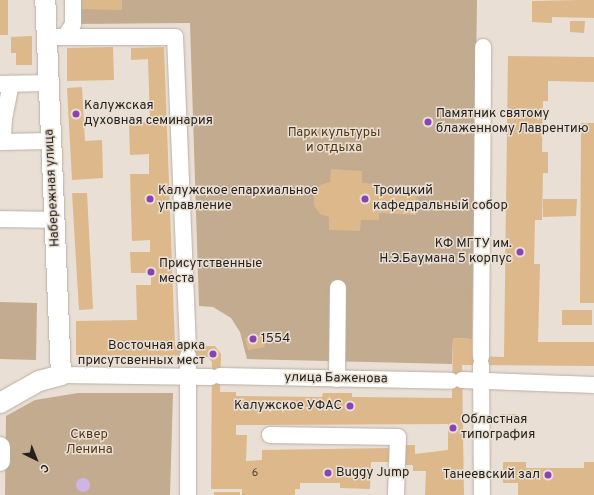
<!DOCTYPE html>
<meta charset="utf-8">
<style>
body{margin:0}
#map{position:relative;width:594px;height:495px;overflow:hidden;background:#e9dfd4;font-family:Overpass,sans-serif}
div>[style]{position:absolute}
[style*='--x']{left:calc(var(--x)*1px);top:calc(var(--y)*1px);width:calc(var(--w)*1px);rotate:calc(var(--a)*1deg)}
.green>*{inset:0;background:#c2ab8f}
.water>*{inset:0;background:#cfb5e4}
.round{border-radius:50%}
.building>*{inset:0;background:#dcb88b}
.roads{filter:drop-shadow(0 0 1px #b9afa4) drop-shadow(0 0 1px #b9afa4)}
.minor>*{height:16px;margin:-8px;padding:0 8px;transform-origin:8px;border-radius:8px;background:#fff}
.major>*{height:20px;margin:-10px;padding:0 10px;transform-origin:10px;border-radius:10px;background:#fff}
.dots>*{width:11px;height:11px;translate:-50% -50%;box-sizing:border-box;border:2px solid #e9dfd4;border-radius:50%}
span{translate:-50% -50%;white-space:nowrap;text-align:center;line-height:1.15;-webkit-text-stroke:3px #e9dfd4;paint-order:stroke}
.number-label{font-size:11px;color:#534838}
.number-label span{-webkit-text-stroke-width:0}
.poi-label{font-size:13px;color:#25221d}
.left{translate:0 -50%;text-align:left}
.right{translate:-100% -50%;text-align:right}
.park-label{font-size:13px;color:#513815}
.street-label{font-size:13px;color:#25221d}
.north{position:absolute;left:16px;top:439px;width:40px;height:40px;-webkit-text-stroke:3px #e9dfd4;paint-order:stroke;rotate:137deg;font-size:11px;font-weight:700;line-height:16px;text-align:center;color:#25221d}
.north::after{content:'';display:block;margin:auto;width:14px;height:18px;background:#25221d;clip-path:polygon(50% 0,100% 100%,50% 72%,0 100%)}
</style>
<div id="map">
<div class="green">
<div style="clip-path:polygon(65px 0,477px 0,472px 339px,453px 338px,452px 364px,247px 359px,240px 332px,231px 318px,213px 307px,199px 306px,190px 23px,73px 24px)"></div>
<div style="clip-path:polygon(0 302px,37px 303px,36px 360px,0 359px)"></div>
<div style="clip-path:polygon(78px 393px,173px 393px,170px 495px,5px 495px,6px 416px,35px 400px)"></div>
</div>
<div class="water">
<div class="round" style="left:76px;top:478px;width:14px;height:14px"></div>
</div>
<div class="building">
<div style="clip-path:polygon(0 0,8px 0,8px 35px,0 35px)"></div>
<div style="clip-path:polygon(75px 0,122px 0,122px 10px,75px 9px)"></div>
<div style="clip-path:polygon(581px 0,594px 0,594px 18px,552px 17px,552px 23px,532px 22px,532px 1px)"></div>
<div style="clip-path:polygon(570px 21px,585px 21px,584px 33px,570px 32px)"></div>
<div style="clip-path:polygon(32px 36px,32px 65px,16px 65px,16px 53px,11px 53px,11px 37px)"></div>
<div style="clip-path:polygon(113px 47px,114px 80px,67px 81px,67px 48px)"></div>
<div style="clip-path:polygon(164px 47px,175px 346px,215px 346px,221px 354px,220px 392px,236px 392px,236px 396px,322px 397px,323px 393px,352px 393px,352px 397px,452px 398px,453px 338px,472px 339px,472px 356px,504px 357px,508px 56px,594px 57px,594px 82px,548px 81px,548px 101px,543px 101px,542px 152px,548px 152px,548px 173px,543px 173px,542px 220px,535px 220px,534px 264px,540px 264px,538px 342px,594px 342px,594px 366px,462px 365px,464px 495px,425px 495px,426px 471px,413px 471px,413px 465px,402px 465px,403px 445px,415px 445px,415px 454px,448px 450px,448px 424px,236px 425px,236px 435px,247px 435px,246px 461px,262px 460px,262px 450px,389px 448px,389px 462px,371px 462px,370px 489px,340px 488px,340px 483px,300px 483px,300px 489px,295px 489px,295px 495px,242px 495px,242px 489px,211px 489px,212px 362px,208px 357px,76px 355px,76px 321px,137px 320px,136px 285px,151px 285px,151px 273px,131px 273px,130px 252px,150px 252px,150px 240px,132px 241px,130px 174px,149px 174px,149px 154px,130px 155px,129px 123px,150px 122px,148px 59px,131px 60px,131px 48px)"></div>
<div style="clip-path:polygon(82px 87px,85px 141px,102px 140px,103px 178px,72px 180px,67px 88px)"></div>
<div style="clip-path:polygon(581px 123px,594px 123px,594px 303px,580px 303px)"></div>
<div style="clip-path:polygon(331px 169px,362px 171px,362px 183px,381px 184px,381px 191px,417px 192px,416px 215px,379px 213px,379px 220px,361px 220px,360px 231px,329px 230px,329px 217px,320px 214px,314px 206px,314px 195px,320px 185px,330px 182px)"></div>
<div style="clip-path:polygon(72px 193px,87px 193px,93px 309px,79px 310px)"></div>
<div style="clip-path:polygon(543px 199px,577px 199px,576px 216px,543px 217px)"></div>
<div style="clip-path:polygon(562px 310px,592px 310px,592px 325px,562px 325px)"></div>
<div style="clip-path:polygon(262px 334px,265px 347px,248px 350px,245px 338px)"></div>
<div style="clip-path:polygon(501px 414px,516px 414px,516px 423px,501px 423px)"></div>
<div style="clip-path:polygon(503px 462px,526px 462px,526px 468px,584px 468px,584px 462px,594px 462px,594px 495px,518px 495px,518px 483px,503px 483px)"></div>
<div style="clip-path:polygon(214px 492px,240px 492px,240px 495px,214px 495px)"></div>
</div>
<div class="roads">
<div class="minor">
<div style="--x:47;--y:37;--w:128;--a:0"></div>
<div style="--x:175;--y:37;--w:309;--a:87.6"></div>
<div style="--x:65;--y:37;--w:15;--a:-58"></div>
<div style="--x:73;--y:24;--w:24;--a:-90"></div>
<div style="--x:0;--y:84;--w:49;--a:-1.2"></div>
<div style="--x:0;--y:142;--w:51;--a:-1.1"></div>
<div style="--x:3;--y:142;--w:23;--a:-88"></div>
<div style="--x:4;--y:119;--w:36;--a:-79"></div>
<div style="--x:0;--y:219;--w:55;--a:1"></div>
<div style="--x:188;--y:356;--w:139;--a:90"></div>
<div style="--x:481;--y:357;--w:310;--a:-89.6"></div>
<div style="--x:481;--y:365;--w:130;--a:89.6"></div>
<div style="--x:61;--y:375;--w:150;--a:0.8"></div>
<div style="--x:220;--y:376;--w:231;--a:1.2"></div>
<div style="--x:337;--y:379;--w:91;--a:-89.4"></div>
<div style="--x:462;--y:380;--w:132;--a:2.2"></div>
<div style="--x:270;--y:435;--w:128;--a:0.9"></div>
<div style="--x:398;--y:437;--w:58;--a:92"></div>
</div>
<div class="major">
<div style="--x:0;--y:403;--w:45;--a:-29.4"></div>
<div style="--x:39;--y:381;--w:23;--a:-15"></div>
<div style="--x:61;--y:375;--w:375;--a:-92.4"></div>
<div style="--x:0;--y:447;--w:14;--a:90"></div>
</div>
</div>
<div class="dots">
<div style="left:76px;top:114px;background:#8943b6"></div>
<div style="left:428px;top:122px;background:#8943b6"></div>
<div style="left:150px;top:199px;background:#8943b6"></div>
<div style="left:365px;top:199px;background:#8943b6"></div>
<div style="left:520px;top:252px;background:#8943b6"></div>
<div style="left:151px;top:272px;background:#8943b6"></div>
<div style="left:253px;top:339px;background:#8943b6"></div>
<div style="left:213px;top:354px;background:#8943b6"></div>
<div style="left:350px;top:406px;background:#8943b6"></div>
<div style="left:453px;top:428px;background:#8943b6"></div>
<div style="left:328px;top:473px;background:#8943b6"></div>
<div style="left:548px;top:475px;background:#8943b6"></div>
</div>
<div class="number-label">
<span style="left:255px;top:473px">6</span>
</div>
<div class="poi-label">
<span class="left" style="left:84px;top:114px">Калужская<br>духовная семинария</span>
<span class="left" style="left:436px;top:122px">Памятник святому<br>блаженному Лаврентию</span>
<span class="left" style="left:158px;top:199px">Калужское епархиальное<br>управление</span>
<span class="left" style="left:373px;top:199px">Троицкий<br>кафедральный собор</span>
<span class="right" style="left:512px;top:252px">КФ МГТУ им.<br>Н.Э.Баумана 5 корпус</span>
<span class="left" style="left:159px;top:272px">Присутственные<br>места</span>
<span class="left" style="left:261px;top:339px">1554</span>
<span class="right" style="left:205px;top:354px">Восточная арка<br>присутсвенных мест</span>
<span class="right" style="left:342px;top:406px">Калужское УФАС</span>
<span class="left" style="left:461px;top:428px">Областная<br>типография</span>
<span class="left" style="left:336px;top:473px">Buggy Jump</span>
<span class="right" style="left:540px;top:475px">Танеевский зал</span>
</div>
<div class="park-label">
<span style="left:334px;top:141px">Парк культуры<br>и отдыха</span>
<span style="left:89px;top:443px">Сквер<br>Ленина</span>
</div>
<div class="street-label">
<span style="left:53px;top:188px;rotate:-93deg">Набережная улица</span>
<span style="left:336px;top:379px;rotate:1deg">улица Баженова</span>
</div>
<div class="north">С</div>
</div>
